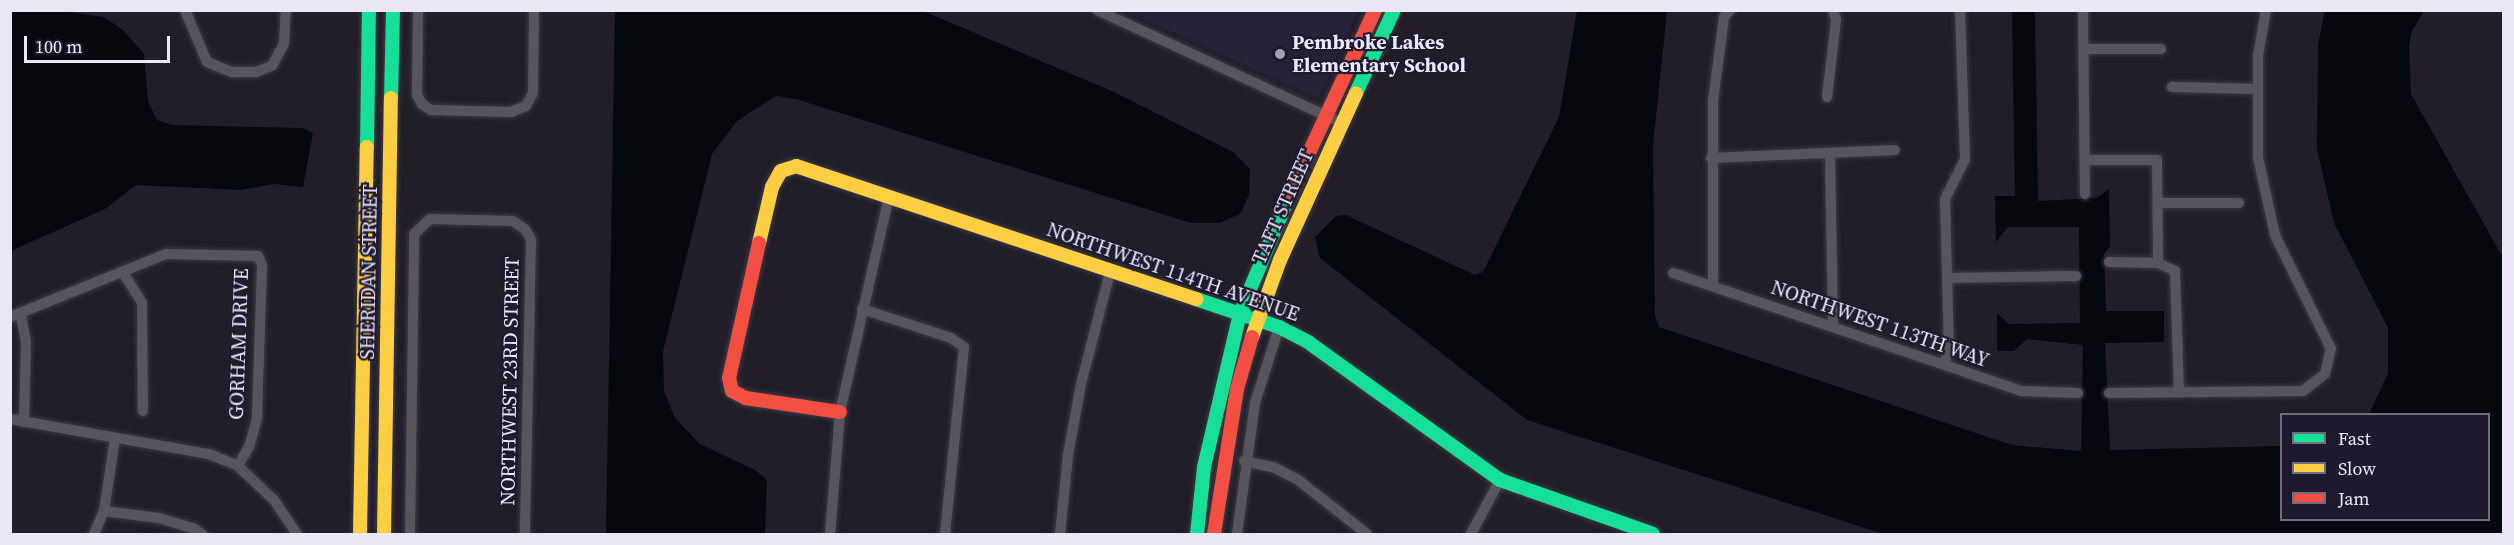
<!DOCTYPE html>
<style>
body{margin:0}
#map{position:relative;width:2514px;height:545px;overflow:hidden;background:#211e2a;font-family:"Source Serif 4",serif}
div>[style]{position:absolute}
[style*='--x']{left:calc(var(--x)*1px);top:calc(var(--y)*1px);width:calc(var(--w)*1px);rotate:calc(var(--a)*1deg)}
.built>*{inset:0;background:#272039}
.water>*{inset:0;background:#03090d}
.roads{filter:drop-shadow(0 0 2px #3c3943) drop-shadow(0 0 2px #3c3943)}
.street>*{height:10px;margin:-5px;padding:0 5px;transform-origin:5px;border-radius:5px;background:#57545e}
.fast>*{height:14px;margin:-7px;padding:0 7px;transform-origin:7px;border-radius:7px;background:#16e098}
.slow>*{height:14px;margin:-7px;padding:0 7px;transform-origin:7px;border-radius:7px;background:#ffcf43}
.jam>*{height:14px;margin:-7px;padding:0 7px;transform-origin:7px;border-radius:7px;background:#f24e42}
.dots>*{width:16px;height:16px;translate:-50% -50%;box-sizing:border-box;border:3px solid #1f192f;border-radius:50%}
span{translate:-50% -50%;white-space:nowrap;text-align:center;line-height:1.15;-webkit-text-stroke:4.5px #1f192f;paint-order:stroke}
.poi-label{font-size:20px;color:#ebe7f7;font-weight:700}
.left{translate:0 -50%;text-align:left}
.street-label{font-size:20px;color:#ebe7f7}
.frame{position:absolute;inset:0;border:12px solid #ebe7f7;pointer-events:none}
.legend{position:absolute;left:2280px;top:413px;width:210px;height:108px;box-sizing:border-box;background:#1f192f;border:2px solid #716b7f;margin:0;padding:8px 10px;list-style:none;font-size:18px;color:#ebe7f7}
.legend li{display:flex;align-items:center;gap:12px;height:30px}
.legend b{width:30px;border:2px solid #716b7f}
.scale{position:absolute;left:24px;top:36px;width:146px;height:27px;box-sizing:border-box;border:3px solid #ebe7f7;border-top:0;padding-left:8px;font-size:18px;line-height:21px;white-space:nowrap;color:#ebe7f7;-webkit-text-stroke:4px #1f192f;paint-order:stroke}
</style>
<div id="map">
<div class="built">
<div style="clip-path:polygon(1124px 11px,1358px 11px,1318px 98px)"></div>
</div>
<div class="water">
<div style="clip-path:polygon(10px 11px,61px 11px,104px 17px,124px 31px,144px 54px,148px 101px,157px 120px,172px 125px,303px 128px,313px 133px,303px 187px,274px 184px,241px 190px,136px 185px,105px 209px,11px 251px)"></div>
<div style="clip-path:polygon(615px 11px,923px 11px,1114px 92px,1233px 152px,1250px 169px,1249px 195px,1240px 214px,1220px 223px,1191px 223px,796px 99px,776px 96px,737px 121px,712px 154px,663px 351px,664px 392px,675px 418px,700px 444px,755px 470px,767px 480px,765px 534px,606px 534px)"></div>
<div style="clip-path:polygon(1577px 11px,1667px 11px,1653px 146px,1655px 315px,1659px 327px,2012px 445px,2081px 451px,2083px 345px,2027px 339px,2014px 351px,1997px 351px,1997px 313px,2009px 324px,2080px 323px,2079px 227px,2008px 227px,1996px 242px,1995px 196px,2015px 196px,2012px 11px,2035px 11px,2038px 201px,2096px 198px,2109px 189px,2110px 246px,2104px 254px,2106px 311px,2164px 311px,2164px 342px,2105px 343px,2110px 450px,2281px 446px,2282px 520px,2488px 520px,2488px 414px,2369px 414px,2388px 373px,2388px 328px,2334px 223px,2317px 149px,2318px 44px,2325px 11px,2424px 11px,2412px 31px,2409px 46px,2411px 94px,2503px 258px,2503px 534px,1884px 534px,1527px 420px,1320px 258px,1315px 237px,1336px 216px,1346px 215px,1475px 275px,1483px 272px,1559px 117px)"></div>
</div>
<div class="roads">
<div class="street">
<div style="--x:185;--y:10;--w:56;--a:67.1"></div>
<div style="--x:207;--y:62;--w:27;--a:22"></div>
<div style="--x:232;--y:72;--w:24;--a:0"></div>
<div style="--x:256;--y:72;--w:17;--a:-21"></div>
<div style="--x:272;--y:66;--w:26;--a:-62"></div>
<div style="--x:284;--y:43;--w:33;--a:-87"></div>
<div style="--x:418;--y:10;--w:85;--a:90.7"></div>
<div style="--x:417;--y:95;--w:10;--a:61"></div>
<div style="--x:422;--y:104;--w:11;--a:34"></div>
<div style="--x:431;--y:110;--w:80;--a:1.4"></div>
<div style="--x:511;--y:112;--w:16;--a:-22"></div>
<div style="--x:526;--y:106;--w:15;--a:-62"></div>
<div style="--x:533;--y:93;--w:83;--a:-89.3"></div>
<div style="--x:1097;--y:10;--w:270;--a:24.8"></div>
<div style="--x:2083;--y:10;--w:184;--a:89.4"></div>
<div style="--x:2085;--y:49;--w:76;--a:0"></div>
<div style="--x:2172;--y:87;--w:85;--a:1.3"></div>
<div style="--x:1827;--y:97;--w:78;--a:-83.3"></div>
<div style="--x:1836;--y:20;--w:10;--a:-107"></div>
<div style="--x:1830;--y:153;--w:174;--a:89"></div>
<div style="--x:1711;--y:158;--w:184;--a:-2.5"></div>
<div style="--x:2087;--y:160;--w:70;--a:0"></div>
<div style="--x:2157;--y:160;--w:103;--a:89.4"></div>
<div style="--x:2158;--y:263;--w:19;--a:25"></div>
<div style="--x:2175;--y:271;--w:121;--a:88.1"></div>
<div style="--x:2158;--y:203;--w:81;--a:0"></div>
<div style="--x:2109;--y:262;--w:49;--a:1.2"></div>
<div style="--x:1673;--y:273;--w:368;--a:18.7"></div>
<div style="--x:2022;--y:391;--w:56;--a:2"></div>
<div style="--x:124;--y:274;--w:34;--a:58"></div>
<div style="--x:142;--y:303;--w:108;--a:89.5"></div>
<div style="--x:1947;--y:278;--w:129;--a:-0.9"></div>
<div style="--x:1713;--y:286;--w:185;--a:-90"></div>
<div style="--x:1713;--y:101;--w:85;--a:-82.5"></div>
<div style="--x:1724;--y:17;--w:9;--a:-49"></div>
<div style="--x:862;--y:309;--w:94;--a:18"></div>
<div style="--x:951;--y:338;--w:16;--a:35"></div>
<div style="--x:964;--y:347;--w:188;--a:95.8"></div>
<div style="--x:21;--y:316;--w:25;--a:79"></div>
<div style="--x:26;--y:341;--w:81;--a:91.4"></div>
<div style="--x:10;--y:317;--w:168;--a:-22"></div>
<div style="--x:166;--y:254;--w:92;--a:1.2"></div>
<div style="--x:258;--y:256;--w:10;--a:66"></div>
<div style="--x:262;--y:265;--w:153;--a:91.9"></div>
<div style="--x:257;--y:418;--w:28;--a:105"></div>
<div style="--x:250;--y:445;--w:24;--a:120"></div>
<div style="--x:1944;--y:364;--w:15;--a:-70"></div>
<div style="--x:1949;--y:350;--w:151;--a:-91.5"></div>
<div style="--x:1945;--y:199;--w:45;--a:-63.4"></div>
<div style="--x:1965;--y:159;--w:149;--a:-91.9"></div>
<div style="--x:2109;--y:393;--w:194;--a:-0.6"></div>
<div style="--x:2303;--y:391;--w:28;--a:-38"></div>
<div style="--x:2325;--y:374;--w:26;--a:-77"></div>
<div style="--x:2331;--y:349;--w:127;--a:-116.2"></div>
<div style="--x:2275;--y:235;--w:79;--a:-102.4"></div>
<div style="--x:2258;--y:158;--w:102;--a:-90"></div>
<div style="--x:2258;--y:56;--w:47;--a:-80.1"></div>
<div style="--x:10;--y:419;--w:202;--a:10"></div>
<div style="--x:209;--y:454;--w:31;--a:22"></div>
<div style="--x:238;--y:466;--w:50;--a:43.4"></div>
<div style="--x:274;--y:500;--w:41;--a:55.9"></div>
<div style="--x:1244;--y:461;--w:30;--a:12"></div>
<div style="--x:1273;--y:467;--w:27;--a:27"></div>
<div style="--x:1297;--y:479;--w:89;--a:38.2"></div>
<div style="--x:104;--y:511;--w:55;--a:7.3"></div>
<div style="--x:159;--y:518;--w:38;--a:17"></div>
<div style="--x:195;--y:529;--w:9;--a:36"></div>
<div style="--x:94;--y:534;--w:25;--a:-67"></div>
<div style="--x:104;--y:511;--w:74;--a:-81.4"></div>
<div style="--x:410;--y:534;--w:300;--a:-89.2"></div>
<div style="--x:414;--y:234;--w:22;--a:-43"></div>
<div style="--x:430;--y:219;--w:83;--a:1.4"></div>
<div style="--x:513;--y:221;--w:14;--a:34"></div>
<div style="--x:525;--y:229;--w:13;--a:61"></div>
<div style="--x:531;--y:240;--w:294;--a:91.2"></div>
<div style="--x:830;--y:534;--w:122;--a:-85.3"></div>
<div style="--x:840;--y:412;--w:221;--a:-77.2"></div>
<div style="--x:1060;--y:534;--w:79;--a:-84.2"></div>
<div style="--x:1068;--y:455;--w:72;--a:-79.6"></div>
<div style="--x:1081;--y:384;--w:119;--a:-75.4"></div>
<div style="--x:1237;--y:534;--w:132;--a:-82.2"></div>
<div style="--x:1255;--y:403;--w:80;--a:-72.5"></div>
<div style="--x:1471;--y:534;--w:61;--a:-61.8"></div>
</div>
<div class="fast">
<div style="--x:1356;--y:93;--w:91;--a:-65.4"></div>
<div style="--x:391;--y:98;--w:88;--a:-88.7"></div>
<div style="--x:367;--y:147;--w:137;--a:-89.2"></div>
<div style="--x:1196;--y:299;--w:88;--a:18.6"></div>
<div style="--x:1279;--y:327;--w:33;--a:27"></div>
<div style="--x:1308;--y:342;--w:236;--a:35.7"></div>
<div style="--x:1500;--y:480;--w:162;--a:19.4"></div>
<div style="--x:1197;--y:534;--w:67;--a:-84"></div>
<div style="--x:1204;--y:467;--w:158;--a:-76.8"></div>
<div style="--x:1240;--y:313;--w:129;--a:-67.2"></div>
</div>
<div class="slow">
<div style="--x:759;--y:243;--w:57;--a:-76.9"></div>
<div style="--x:772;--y:187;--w:18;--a:-61"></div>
<div style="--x:781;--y:171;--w:16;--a:-18"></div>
<div style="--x:796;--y:166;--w:422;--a:18.4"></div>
<div style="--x:1252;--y:337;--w:82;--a:-70"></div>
<div style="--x:1280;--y:260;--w:183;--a:-65.5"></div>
<div style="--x:360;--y:534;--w:387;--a:-89"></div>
<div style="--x:384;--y:534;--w:436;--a:-89.1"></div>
</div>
<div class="jam">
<div style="--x:1290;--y:194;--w:203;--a:-65.2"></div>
<div style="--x:759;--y:243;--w:138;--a:102.5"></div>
<div style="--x:729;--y:378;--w:13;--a:77"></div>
<div style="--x:732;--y:391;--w:16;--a:27"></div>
<div style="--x:746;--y:398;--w:95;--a:8.5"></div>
<div style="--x:1214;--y:534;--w:147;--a:-81"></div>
<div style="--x:1237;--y:389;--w:54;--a:-73.9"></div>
</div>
</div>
<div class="dots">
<div style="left:1280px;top:54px;background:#a4a1af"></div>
</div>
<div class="poi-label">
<span class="left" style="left:1292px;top:54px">Pembroke Lakes<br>Elementary School</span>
</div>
<div class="street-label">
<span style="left:1283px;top:207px;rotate:-66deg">TAFT STREET</span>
<span style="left:369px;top:272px;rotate:-89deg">SHERIDAN STREET</span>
<span style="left:1173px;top:272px;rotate:19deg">NORTHWEST 114TH AVENUE</span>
<span style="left:1880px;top:324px;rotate:19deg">NORTHWEST 113TH WAY</span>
<span style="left:239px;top:344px;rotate:-88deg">GORHAM DRIVE</span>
<span style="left:510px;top:381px;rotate:-89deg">NORTHWEST 23RD STREET</span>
</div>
<div class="frame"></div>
<ul class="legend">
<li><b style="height:8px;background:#16e098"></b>Fast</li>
<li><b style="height:8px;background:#ffcf43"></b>Slow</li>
<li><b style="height:8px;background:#f24e42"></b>Jam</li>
</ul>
<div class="scale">100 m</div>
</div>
